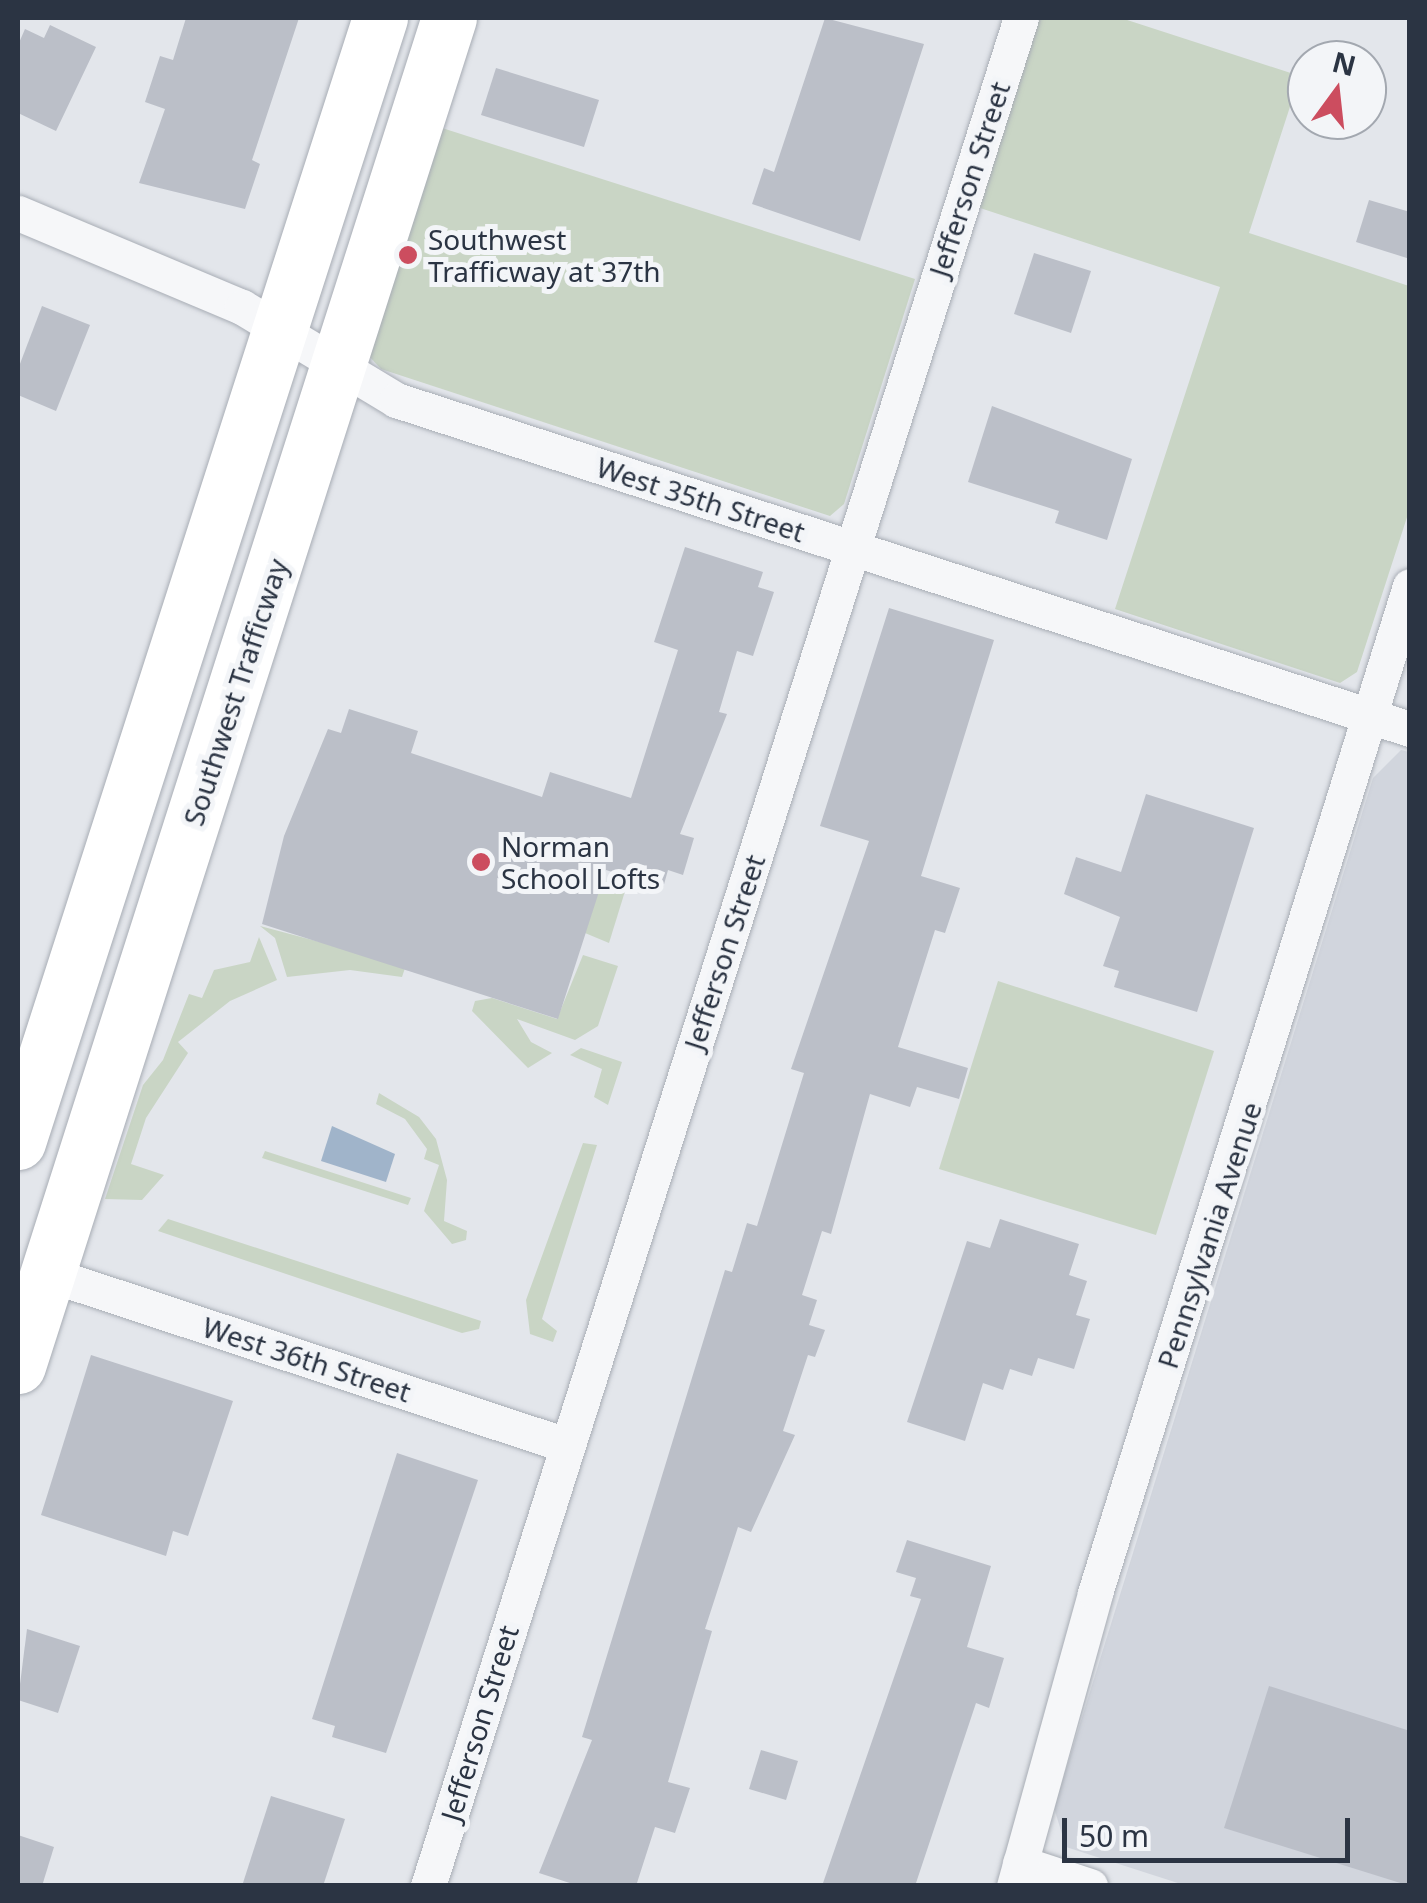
<!DOCTYPE html>
<style>
body{margin:0}
#map{position:relative;width:1427px;height:1903px;overflow:hidden;background:#e3e6eb;font-family:"Noto Sans",sans-serif}
div>[style]{position:absolute}
[style*='--x']{left:calc(var(--x)*1px);top:calc(var(--y)*1px);width:calc(var(--w)*1px);rotate:calc(var(--a)*1deg)}
.built>*{inset:0;background:#d1d5dd}
.green>*{inset:0;background:#c9d5c5}
.water>*{inset:0;background:#a0b4ca}
.building>*{inset:0;background:#bbbfc8}
.roads{filter:drop-shadow(0 0 2px #a8adb5) drop-shadow(0 0 2px #a8adb5)}
.street>*{height:35px;margin:-17.5px;padding:0 17.5px;transform-origin:17.5px;border-radius:17.5px;background:#f6f7f9}
.primary>*{height:55px;margin:-27.5px;padding:0 27.5px;transform-origin:27.5px;border-radius:27.5px;background:#fff}
.dots>*{width:28px;height:28px;translate:-50% -50%;box-sizing:border-box;border:5px solid #f3f5f8;border-radius:50%}
span{translate:-50% -50%;white-space:nowrap;text-align:center;line-height:1.15;-webkit-text-stroke:10px #f3f5f8;paint-order:stroke}
.street-label{font-size:28px;color:#2b3443}
.poi-label{font-size:28px;color:#2b3443}
.left{translate:0 -50%;text-align:left}
.frame{position:absolute;inset:0;border:20px solid #2b3443;pointer-events:none}
.north{position:absolute;left:1287px;top:40px;width:100px;height:100px;box-sizing:border-box;background:#f3f5f8;border:2px solid #a3a8b0;border-radius:50%;rotate:15deg;font-size:28px;font-weight:700;line-height:40px;text-align:center;color:#2b3443}
.north::after{content:'';display:block;margin:auto;width:35px;height:45px;background:#cc4d5f;clip-path:polygon(50% 0,100% 100%,50% 72%,0 100%)}
.scale{position:absolute;left:1062px;top:1818px;width:288px;height:45px;box-sizing:border-box;border:5px solid #2b3443;border-top:0;padding-left:12px;font-size:30px;line-height:35px;white-space:nowrap;color:#2b3443;-webkit-text-stroke:8px #f3f5f8;paint-order:stroke}
</style>
<div id="map">
<div class="built">
<div style="clip-path:polygon(1401px 750px,1409px 752px,1409px 1885px,1184px 1885px,1066px 1847px,1054px 1808px,1373px 778px)"></div>
</div>
<div class="green">
<div style="clip-path:polygon(1039px 18px,1121px 18px,1300px 76px,1249px 233px,1409px 286px,1409px 511px,1357px 672px,1340px 683px,1115px 609px,1220px 287px,977px 207px)"></div>
<div style="clip-path:polygon(439px 127px,915px 279px,844px 504px,830px 516px,381px 369px,367px 354px)"></div>
<div style="clip-path:polygon(602px 880px,626px 888px,609px 943px,585px 933px)"></div>
<div style="clip-path:polygon(260px 926px,406px 965px,402px 977px,350px 970px,287px 977px,275px 938px)"></div>
<div style="clip-path:polygon(259px 937px,277px 980px,230px 1001px,178px 1042px,188px 1053px,146px 1118px,131px 1164px,164px 1175px,142px 1200px,105px 1199px,143px 1085px,163px 1060px,189px 994px,202px 998px,214px 970px,250px 962px)"></div>
<div style="clip-path:polygon(583px 955px,618px 966px,598px 1026px,575px 1040px,517px 1019px,531px 1042px,552px 1053px,528px 1068px,472px 1011px,475px 1001px,492px 998px,557px 1019px)"></div>
<div style="clip-path:polygon(998px 981px,1214px 1051px,1156px 1235px,939px 1169px)"></div>
<div style="clip-path:polygon(581px 1048px,622px 1062px,608px 1105px,594px 1097px,602px 1069px,570px 1055px)"></div>
<div style="clip-path:polygon(379px 1093px,419px 1117px,436px 1139px,447px 1180px,444px 1221px,467px 1231px,466px 1240px,452px 1244px,424px 1211px,439px 1165px,424px 1159px,427px 1149px,405px 1119px,376px 1104px)"></div>
<div style="clip-path:polygon(583px 1143px,597px 1145px,542px 1319px,557px 1331px,553px 1342px,530px 1334px,526px 1300px)"></div>
<div style="clip-path:polygon(265px 1151px,411px 1198px,408px 1205px,262px 1158px)"></div>
<div style="clip-path:polygon(168px 1219px,481px 1321px,479px 1329px,462px 1333px,158px 1231px)"></div>
</div>
<div class="water">
<div style="clip-path:polygon(332px 1126px,395px 1154px,386px 1182px,321px 1161px)"></div>
</div>
<div class="building">
<div style="clip-path:polygon(186px 18px,299px 18px,252px 160px,260px 164px,245px 209px,139px 183px,165px 109px,145px 102px,160px 56px,173px 60px)"></div>
<div style="clip-path:polygon(825px 18px,924px 44px,860px 241px,752px 204px,764px 168px,774px 172px)"></div>
<div style="clip-path:polygon(50px 25px,96px 47px,56px 131px,18px 113px,18px 45px,25px 29px,44px 38px)"></div>
<div style="clip-path:polygon(496px 68px,599px 100px,584px 147px,481px 115px)"></div>
<div style="clip-path:polygon(1369px 200px,1410px 212px,1410px 259px,1356px 242px)"></div>
<div style="clip-path:polygon(1034px 253px,1091px 271px,1071px 333px,1014px 314px)"></div>
<div style="clip-path:polygon(42px 306px,90px 325px,56px 411px,18px 395px,18px 369px)"></div>
<div style="clip-path:polygon(992px 406px,1132px 459px,1107px 540px,1055px 523px,1059px 511px,968px 482px)"></div>
<div style="clip-path:polygon(685px 547px,763px 572px,758px 587px,774px 592px,753px 656px,737px 651px,719px 712px,727px 714px,680px 834px,694px 838px,683px 875px,668px 870px,663px 888px,606px 870px,558px 1019px,262px 924px,284px 836px,328px 729px,341px 733px,349px 709px,418px 731px,411px 753px,542px 797px,550px 772px,631px 798px,678px 650px,654px 642px)"></div>
<div style="clip-path:polygon(889px 608px,994px 640px,921px 876px,960px 888px,945px 933px,935px 930px,898px 1047px,968px 1068px,959px 1099px,917px 1087px,910px 1107px,870px 1094px,831px 1234px,822px 1231px,802px 1295px,817px 1300px,809px 1325px,825px 1330px,815px 1357px,808px 1355px,783px 1431px,795px 1435px,751px 1532px,738px 1527px,705px 1629px,712px 1631px,668px 1782px,690px 1788px,675px 1833px,655px 1827px,636px 1886px,579px 1886px,539px 1873px,592px 1740px,582px 1737px,725px 1270px,732px 1272px,747px 1223px,757px 1226px,804px 1073px,791px 1069px,869px 841px,820px 826px)"></div>
<div style="clip-path:polygon(1146px 794px,1254px 828px,1197px 1012px,1114px 987px,1119px 971px,1103px 966px,1120px 917px,1064px 894px,1076px 857px,1121px 872px)"></div>
<div style="clip-path:polygon(1000px 1219px,1079px 1244px,1069px 1275px,1087px 1281px,1076px 1315px,1090px 1319px,1074px 1369px,1038px 1358px,1032px 1376px,1010px 1369px,1003px 1390px,983px 1383px,965px 1441px,907px 1422px,967px 1241px,990px 1248px)"></div>
<div style="clip-path:polygon(91px 1355px,233px 1401px,188px 1536px,173px 1531px,166px 1556px,41px 1515px)"></div>
<div style="clip-path:polygon(397px 1453px,478px 1480px,386px 1753px,332px 1737px,335px 1726px,312px 1719px)"></div>
<div style="clip-path:polygon(907px 1540px,991px 1566px,967px 1647px,1004px 1658px,989px 1708px,976px 1703px,915px 1886px,822px 1886px,921px 1599px,910px 1596px,916px 1578px,896px 1572px)"></div>
<div style="clip-path:polygon(27px 1629px,80px 1646px,58px 1713px,18px 1700px)"></div>
<div style="clip-path:polygon(1269px 1686px,1410px 1731px,1410px 1886px,1224px 1828px)"></div>
<div style="clip-path:polygon(761px 1750px,798px 1761px,786px 1800px,749px 1789px)"></div>
<div style="clip-path:polygon(271px 1796px,345px 1819px,323px 1886px,242px 1886px)"></div>
<div style="clip-path:polygon(18px 1835px,54px 1847px,42px 1886px,18px 1886px)"></div>
</div>
<div class="roads">
<div class="street">
<div style="--x:18;--y:213;--w:243;--a:22.8"></div>
<div style="--x:242;--y:307;--w:180;--a:31.1"></div>
<div style="--x:396;--y:400;--w:1066;--a:17.98"></div>
<div style="--x:48;--y:1274;--w:545;--a:18.27"></div>
<div style="--x:1020;--y:1863;--w:74;--a:18.2"></div>
<div style="--x:428;--y:1886;--w:1960;--a:-72.39"></div>
<div style="--x:1014;--y:1886;--w:304;--a:-74.5"></div>
<div style="--x:1095;--y:1593;--w:1055;--a:-72.63"></div>
</div>
<div class="primary">
<div style="--x:18;--y:1142;--w:1181;--a:-72.15"></div>
<div style="--x:18;--y:1366;--w:1415;--a:-72.27"></div>
</div>
</div>
<div class="dots">
<div style="left:408px;top:255px;background:#cc4d5f"></div>
<div style="left:481px;top:862px;background:#cc4d5f"></div>
</div>
<div class="street-label">
<span style="left:969px;top:179px;rotate:-72deg">Jefferson Street</span>
<span style="left:701px;top:499px;rotate:18deg">West 35th Street</span>
<span style="left:235px;top:692px;rotate:-72deg">Southwest Trafficway</span>
<span style="left:724px;top:952px;rotate:-72deg">Jefferson Street</span>
<span style="left:1209px;top:1235px;rotate:-72deg">Pennsylvania Avenue</span>
<span style="left:307px;top:1359px;rotate:18deg">West 36th Street</span>
<span style="left:479px;top:1723px;rotate:-73deg">Jefferson Street</span>
</div>
<div class="poi-label">
<span class="left" style="left:428px;top:255px">Southwest<br>Trafficway at 37th</span>
<span class="left" style="left:501px;top:862px">Norman<br>School Lofts</span>
</div>
<div class="frame"></div>
<div class="north">N</div>
<div class="scale">50 m</div>
</div>
